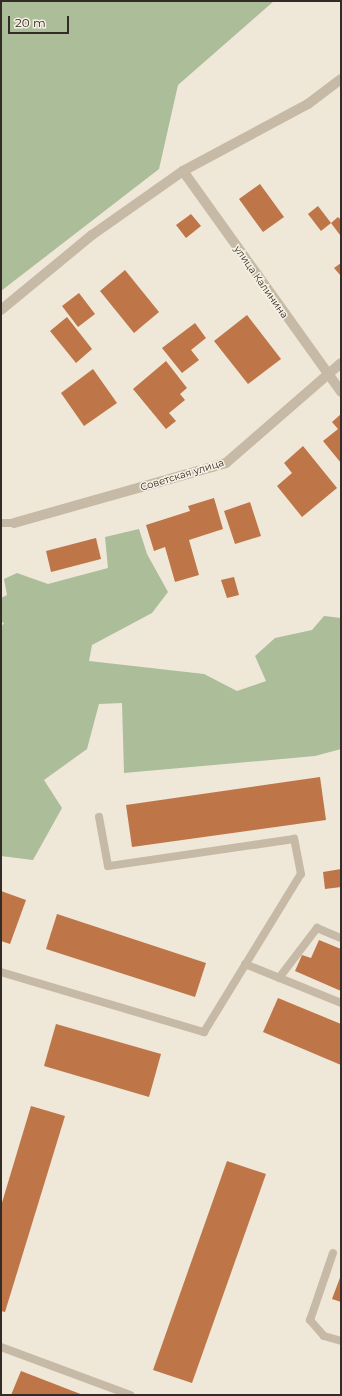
<!DOCTYPE html>
<meta charset="utf-8">
<style>
body{margin:0}
#map{position:relative;width:342px;height:1396px;overflow:hidden;background:#efe7d8;font-family:Montserrat,sans-serif}
div>[style]{position:absolute}
[style*='--x']{left:calc(var(--x)*1px);top:calc(var(--y)*1px);width:calc(var(--w)*1px);rotate:calc(var(--a)*1deg)}
.green>*{inset:0;background:#acbd99}
.building>*{inset:0;background:#be7547}
.lane>*{height:8px;margin:-4px;padding:0 4px;transform-origin:4px;border-radius:4px;background:#c6b9a5}
.street>*{height:10px;margin:-5px;padding:0 5px;transform-origin:5px;border-radius:5px;background:#c6b9a5}
span{translate:-50% -50%;white-space:nowrap;text-align:center;line-height:1.15;-webkit-text-stroke:3px #f7f1e4;paint-order:stroke}
.street-label{font-size:10px;color:#322b26}
.frame{position:absolute;inset:0;border:2px solid #322b26;pointer-events:none}
.scale{position:absolute;left:8px;top:16px;width:61px;height:18px;box-sizing:border-box;border:2px solid #322b26;border-top:0;padding-left:5px;font-size:12px;line-height:14px;white-space:nowrap;color:#322b26;-webkit-text-stroke:3px #f7f1e4;paint-order:stroke}
</style>
<div id="map">
<div class="green">
<div style="clip-path:polygon(1px 1px,274px 1px,178px 85px,159px 169px,1px 291px)"></div>
<div style="clip-path:polygon(139px 529px,147px 554px,168px 592px,152px 613px,92px 645px,89px 661px,204px 674px,237px 691px,266px 681px,255px 656px,275px 638px,312px 630px,324px 616px,341px 618px,341px 749px,315px 756px,124px 773px,122px 703px,99px 704px,87px 749px,44px 780px,62px 808px,33px 860px,1px 856px,1px 627px,4px 623px,1px 622px,1px 598px,7px 595px,4px 579px,17px 573px,48px 584px,108px 568px,105px 537px)"></div>
</div>
<div class="building">
<div style="clip-path:polygon(260px 184px,284px 217px,263px 232px,239px 199px)"></div>
<div style="clip-path:polygon(318px 206px,331px 223px,321px 231px,308px 214px)"></div>
<div style="clip-path:polygon(191px 214px,201px 226px,186px 238px,176px 225px)"></div>
<div style="clip-path:polygon(338px 217px,341px 220px,340px 235px,331px 223px)"></div>
<div style="clip-path:polygon(341px 263px,341px 276px,334px 268px)"></div>
<div style="clip-path:polygon(125px 270px,159px 312px,134px 333px,100px 291px)"></div>
<div style="clip-path:polygon(79px 293px,95px 314px,78px 327px,62px 306px)"></div>
<div style="clip-path:polygon(247px 315px,281px 359px,248px 384px,214px 341px)"></div>
<div style="clip-path:polygon(67px 317px,92px 349px,76px 363px,50px 331px)"></div>
<div style="clip-path:polygon(195px 323px,206px 338px,191px 350px,199px 360px,182px 373px,162px 348px)"></div>
<div style="clip-path:polygon(166px 361px,187px 388px,180px 394px,185px 400px,169px 413px,176px 421px,166px 429px,133px 389px)"></div>
<div style="clip-path:polygon(93px 369px,117px 403px,84px 426px,61px 393px)"></div>
<div style="clip-path:polygon(341px 414px,341px 463px,323px 441px,338px 429px,332px 422px)"></div>
<div style="clip-path:polygon(303px 446px,337px 488px,302px 517px,277px 486px,292px 473px,284px 463px)"></div>
<div style="clip-path:polygon(214px 498px,223px 529px,189px 540px,199px 575px,175px 582px,165px 547px,154px 551px,146px 525px,190px 511px,188px 506px)"></div>
<div style="clip-path:polygon(250px 502px,261px 536px,235px 544px,224px 511px)"></div>
<div style="clip-path:polygon(96px 538px,101px 559px,51px 572px,46px 551px)"></div>
<div style="clip-path:polygon(234px 577px,239px 595px,227px 598px,221px 580px)"></div>
<div style="clip-path:polygon(320px 777px,326px 820px,132px 847px,126px 805px)"></div>
<div style="clip-path:polygon(341px 869px,341px 887px,325px 889px,323px 872px)"></div>
<div style="clip-path:polygon(1px 891px,26px 900px,10px 944px,1px 941px)"></div>
<div style="clip-path:polygon(57px 914px,206px 963px,195px 997px,46px 949px)"></div>
<div style="clip-path:polygon(319px 940px,341px 949px,341px 991px,295px 971px,302px 955px,311px 958px)"></div>
<div style="clip-path:polygon(278px 998px,341px 1024px,341px 1065px,263px 1032px)"></div>
<div style="clip-path:polygon(56px 1024px,161px 1054px,149px 1097px,44px 1066px)"></div>
<div style="clip-path:polygon(31px 1106px,65px 1116px,5px 1312px,1px 1311px,1px 1206px)"></div>
<div style="clip-path:polygon(227px 1161px,266px 1174px,192px 1383px,153px 1370px)"></div>
<div style="clip-path:polygon(341px 1275px,341px 1302px,332px 1299px)"></div>
<div style="clip-path:polygon(21px 1371px,83px 1395px,11px 1395px)"></div>
</div>
<div class="lane">
<div style="--x:1;--y:523;--w:13;--a:0"></div>
<div style="--x:245;--y:964;--w:104;--a:22.1"></div>
<div style="--x:1;--y:972;--w:212;--a:16.5"></div>
<div style="--x:204;--y:1032;--w:185;--a:-58.5"></div>
<div style="--x:301;--y:874;--w:36;--a:-101"></div>
<div style="--x:294;--y:839;--w:188;--a:171.7"></div>
<div style="--x:108;--y:866;--w:50;--a:-100.4"></div>
<div style="--x:279;--y:978;--w:63;--a:-52.8"></div>
<div style="--x:317;--y:928;--w:26;--a:23"></div>
<div style="--x:333;--y:1253;--w:71;--a:108.9"></div>
<div style="--x:310;--y:1320;--w:21;--a:49"></div>
<div style="--x:324;--y:1336;--w:18;--a:16"></div>
<div style="--x:1;--y:1347;--w:138;--a:20.4"></div>
</div>
<div class="street">
<div style="--x:183;--y:171;--w:272;--a:54.4"></div>
<div style="--x:1;--y:310;--w:118;--a:-39.5"></div>
<div style="--x:92;--y:235;--w:111;--a:-35.1"></div>
<div style="--x:183;--y:171;--w:142;--a:-28.2"></div>
<div style="--x:308;--y:104;--w:41;--a:-37.1"></div>
<div style="--x:14;--y:523;--w:220;--a:-15.8"></div>
<div style="--x:226;--y:463;--w:152;--a:-41"></div>
</div>
<div class="street-label">
<span style="left:261px;top:282px;rotate:55deg">улица Калинина</span>
<span style="left:182px;top:475px;rotate:-17deg">Советская улица</span>
</div>
<div class="frame"></div>
<div class="scale">20 m</div>
</div>
